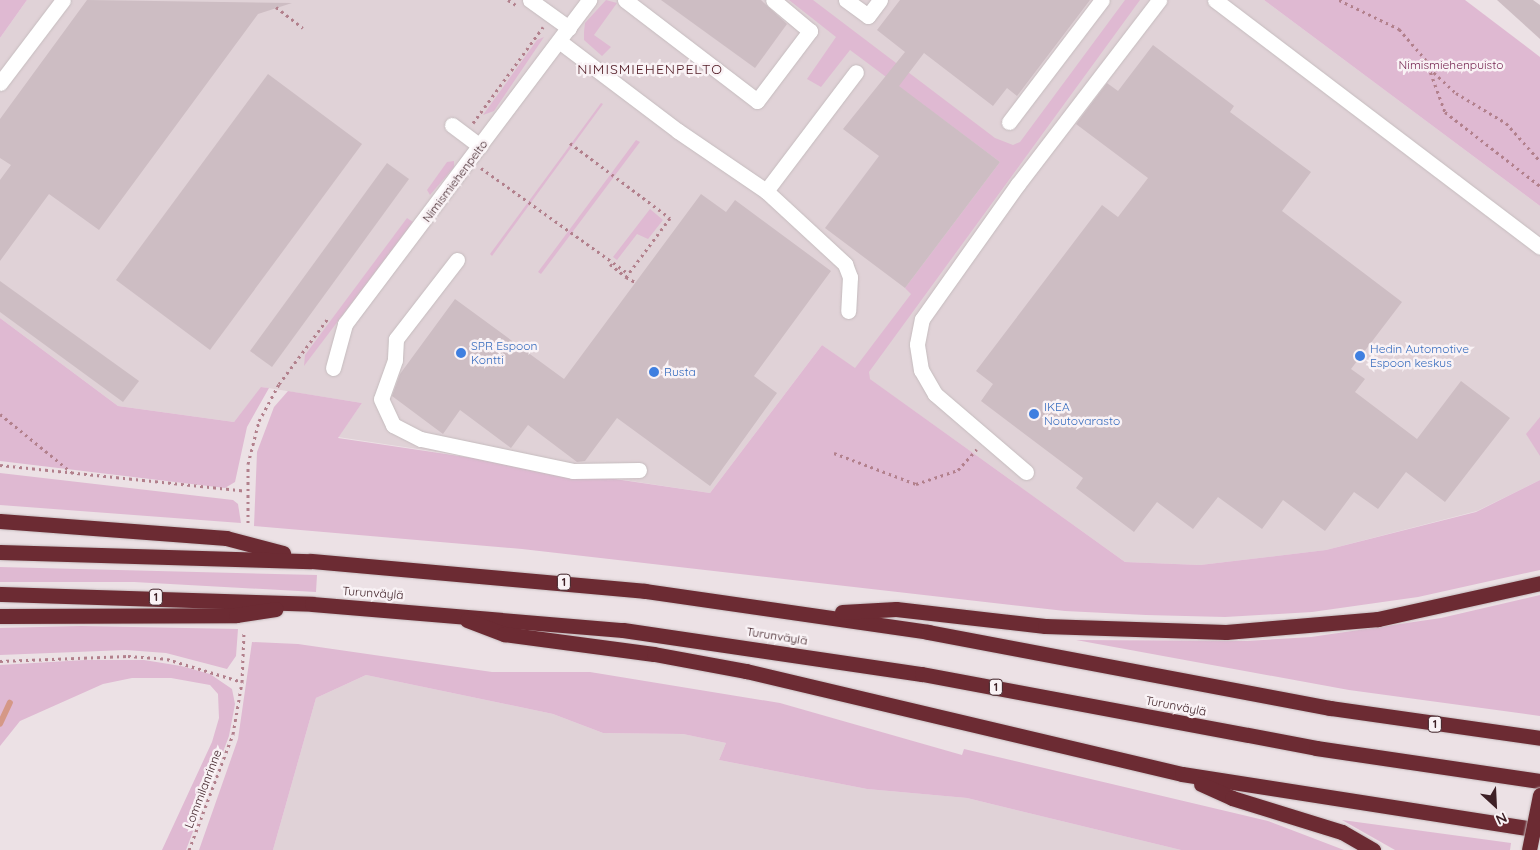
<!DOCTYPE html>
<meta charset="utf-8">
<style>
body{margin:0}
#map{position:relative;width:1540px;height:850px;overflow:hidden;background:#ece1e5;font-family:Quicksand,sans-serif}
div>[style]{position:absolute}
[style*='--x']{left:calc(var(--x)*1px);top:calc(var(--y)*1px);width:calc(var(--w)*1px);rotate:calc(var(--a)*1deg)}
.built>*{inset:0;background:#e0d2d7}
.green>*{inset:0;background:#dfb9d2}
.stream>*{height:5.5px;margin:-2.75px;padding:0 2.75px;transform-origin:2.75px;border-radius:2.75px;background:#d59886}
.building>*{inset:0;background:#cdbdc3}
.path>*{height:3px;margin-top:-1.5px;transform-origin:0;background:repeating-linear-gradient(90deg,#b2808c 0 2.5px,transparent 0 6.5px)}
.roads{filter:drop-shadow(0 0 1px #c5bcbe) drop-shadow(0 0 1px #c5bcbe)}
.minor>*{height:15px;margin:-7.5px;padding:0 7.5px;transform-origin:7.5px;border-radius:7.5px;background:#fff}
.highway>*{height:15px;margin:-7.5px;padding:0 7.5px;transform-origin:7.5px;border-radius:7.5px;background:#6c2b33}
.bridges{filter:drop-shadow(0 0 1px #c5bcbe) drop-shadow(0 0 1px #c5bcbe)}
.highway-bridge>*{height:15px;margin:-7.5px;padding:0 7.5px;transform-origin:7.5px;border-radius:7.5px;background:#6c2b33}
.dots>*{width:14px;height:14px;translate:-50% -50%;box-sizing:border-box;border:2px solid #f9f2f5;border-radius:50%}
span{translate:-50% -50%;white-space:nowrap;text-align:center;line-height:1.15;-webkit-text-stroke:5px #f9f2f5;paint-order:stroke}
.shield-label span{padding:1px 4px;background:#f9f2f5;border:1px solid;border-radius:4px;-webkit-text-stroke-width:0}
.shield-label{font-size:11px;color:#3e2026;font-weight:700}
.park-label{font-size:12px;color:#772853}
.street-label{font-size:12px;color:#3e2026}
.shop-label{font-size:12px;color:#366cbe}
.left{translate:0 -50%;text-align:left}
.neighbourhood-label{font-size:14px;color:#511b24;letter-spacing:1px}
.north{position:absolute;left:1470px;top:780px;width:50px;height:50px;-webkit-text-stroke:4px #f9f2f5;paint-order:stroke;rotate:155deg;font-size:14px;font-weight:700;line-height:20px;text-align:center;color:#3e2026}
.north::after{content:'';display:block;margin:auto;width:18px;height:22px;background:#3e2026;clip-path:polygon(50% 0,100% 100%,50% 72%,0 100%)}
</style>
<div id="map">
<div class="built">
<div style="clip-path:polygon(27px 0,1264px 0,1540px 206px,1540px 480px,1477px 511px,1326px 550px,1200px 565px,1125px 562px,822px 345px,710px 493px,338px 437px,362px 403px,262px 387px,234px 422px,118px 406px,0 318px,0 38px)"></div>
<div style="clip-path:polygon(366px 675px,553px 714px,603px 733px,683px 734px,726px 743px,719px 760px,867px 789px,967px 798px,1181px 850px,273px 850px,316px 698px)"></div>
</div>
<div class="green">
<div style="clip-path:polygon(0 0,27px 0,0 38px)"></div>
<div style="clip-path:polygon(606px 0,617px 3px,594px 35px,611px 47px,602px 56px,584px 40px,584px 32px,585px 23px)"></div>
<div style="clip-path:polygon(789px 0,813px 0,995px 138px,1013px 145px,1020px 142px,1125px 0,1140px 0,869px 372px,870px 379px,1125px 562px,1200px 565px,1326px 550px,1476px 512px,1540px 480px,1540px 570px,1418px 597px,1312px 612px,1225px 617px,1146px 615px,1065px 611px,522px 549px,254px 526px,257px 452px,274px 407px,288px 391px,362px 403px,338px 438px,710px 493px,822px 345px,855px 368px,911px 294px,905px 288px,1000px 162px,850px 50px,821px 87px,807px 79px,836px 37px)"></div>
<div style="clip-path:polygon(1264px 0,1465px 0,1540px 57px,1540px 206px)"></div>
<div style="clip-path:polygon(544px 37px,494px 111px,483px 115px,537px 40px)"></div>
<div style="clip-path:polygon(601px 103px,603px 104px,492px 256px,490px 254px)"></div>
<div style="clip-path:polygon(636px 140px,640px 142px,541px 274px,538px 272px)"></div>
<div style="clip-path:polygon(454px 161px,454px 167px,430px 195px,427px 190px,447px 162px)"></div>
<div style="clip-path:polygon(650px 209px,663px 220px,648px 239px,637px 234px,617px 260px,613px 257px)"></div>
<div style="clip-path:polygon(407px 218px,413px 222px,304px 366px,305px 355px)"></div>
<div style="clip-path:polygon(0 318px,118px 406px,234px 422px,261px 387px,269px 388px,247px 427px,235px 482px,225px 488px,0 461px)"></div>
<div style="clip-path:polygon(1540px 417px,1540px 456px,1526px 434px)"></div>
<div style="clip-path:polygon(0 473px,233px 500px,238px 504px,241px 523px,0 505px)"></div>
<div style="clip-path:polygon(0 567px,317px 575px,316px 592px,134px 582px,0 582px)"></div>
<div style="clip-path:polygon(1540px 595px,1540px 716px,1349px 690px,1076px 640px,1247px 641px,1311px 637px,1441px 618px)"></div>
<div style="clip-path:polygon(81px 626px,238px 629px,236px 656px,227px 669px,166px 653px,126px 650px,0 655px,0 628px)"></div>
<div style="clip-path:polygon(252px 642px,298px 644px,492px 672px,590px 672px,780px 703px,962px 755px,964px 749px,1268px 821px,1344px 850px,1181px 850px,967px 798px,867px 789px,719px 760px,726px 743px,683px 734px,603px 733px,553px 714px,366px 675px,316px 698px,273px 850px,199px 850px,238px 739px)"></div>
<div style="clip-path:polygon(85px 660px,144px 660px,181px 666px,210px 674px,232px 689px,235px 704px,229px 736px,186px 850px,162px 850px,212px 742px,219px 718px,218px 694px,210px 685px,171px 678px,132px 678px,103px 684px,20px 721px,0 746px,0 665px)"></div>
<div style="clip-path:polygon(1342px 820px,1511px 843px,1510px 850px,1395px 850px)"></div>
</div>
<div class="stream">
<div style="--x:0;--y:724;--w:23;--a:-65"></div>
</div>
<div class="building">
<div style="clip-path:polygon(87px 0,292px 3px,258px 14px,99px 230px,49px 194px,0 261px,0 180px,11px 165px,0 158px,0 119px)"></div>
<div style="clip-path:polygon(661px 0,761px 0,787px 24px,755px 68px)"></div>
<div style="clip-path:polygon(900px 0,1090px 0,1017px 96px,1007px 88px,993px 106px,924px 53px,899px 86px,1000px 162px,905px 288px,825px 228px,879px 156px,843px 129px,905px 52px,877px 30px)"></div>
<div style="clip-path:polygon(1497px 0,1533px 0,1540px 5px,1540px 39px)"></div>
<div style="clip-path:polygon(1153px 45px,1234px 106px,1230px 112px,1311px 172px,1282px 211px,1402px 302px,1351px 369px,1365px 379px,1355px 392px,1417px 439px,1461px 381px,1510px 418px,1445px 502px,1406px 472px,1378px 509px,1354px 492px,1325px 531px,1283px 500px,1262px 529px,1218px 497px,1193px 529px,1157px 502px,1134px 532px,1076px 488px,1083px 478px,981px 401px,993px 384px,976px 371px,1102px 205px,1118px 217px,1148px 178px,1076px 124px,1107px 83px,1118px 91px)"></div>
<div style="clip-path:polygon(268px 74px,362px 144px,210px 350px,116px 280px)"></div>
<div style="clip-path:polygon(387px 163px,409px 179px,272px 367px,250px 351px)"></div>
<div style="clip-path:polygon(701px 194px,726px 212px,735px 200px,831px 271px,754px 376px,777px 393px,710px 486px,617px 418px,585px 461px,577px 462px,528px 425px,511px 448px,460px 410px,443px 434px,392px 396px,400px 374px,455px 299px,564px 379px)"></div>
<div style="clip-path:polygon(0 281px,139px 381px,123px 402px,0 312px)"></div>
</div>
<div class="path">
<div style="--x:508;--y:0;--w:9;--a:32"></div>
<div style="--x:1339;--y:0;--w:67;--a:25.8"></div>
<div style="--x:1399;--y:29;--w:41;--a:48.9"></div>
<div style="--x:1426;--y:60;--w:55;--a:69.9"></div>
<div style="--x:1445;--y:112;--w:120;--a:37.9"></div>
<div style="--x:276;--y:7;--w:34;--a:38"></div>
<div style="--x:1429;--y:68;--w:37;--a:43"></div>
<div style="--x:1456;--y:93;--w:58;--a:31"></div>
<div style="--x:1506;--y:123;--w:51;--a:48.2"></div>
<div style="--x:473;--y:123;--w:119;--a:-53.9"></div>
<div style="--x:570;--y:143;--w:125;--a:36.9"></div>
<div style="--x:670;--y:218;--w:74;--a:126.7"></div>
<div style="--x:626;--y:277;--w:10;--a:29"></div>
<div style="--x:481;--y:168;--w:182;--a:35.6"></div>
<div style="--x:610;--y:264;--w:21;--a:39"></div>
<div style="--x:0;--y:414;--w:92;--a:39.2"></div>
<div style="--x:834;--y:453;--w:88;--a:20.7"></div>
<div style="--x:916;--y:484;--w:44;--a:-18.4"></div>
<div style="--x:958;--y:470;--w:28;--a:-48"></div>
<div style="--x:0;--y:465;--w:247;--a:6"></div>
<div style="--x:248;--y:523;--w:59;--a:-90"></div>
<div style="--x:248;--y:464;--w:44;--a:-75.7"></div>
<div style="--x:259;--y:421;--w:42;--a:-61.6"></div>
<div style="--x:279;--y:384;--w:84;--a:-53.3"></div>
<div style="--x:0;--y:661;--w:128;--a:-2.2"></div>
<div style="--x:128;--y:656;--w:39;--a:4"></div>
<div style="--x:167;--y:659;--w:78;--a:17"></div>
<div style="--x:189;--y:850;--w:124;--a:-69.2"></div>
<div style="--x:233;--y:734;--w:53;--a:-80.2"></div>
<div style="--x:242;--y:682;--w:49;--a:-87.7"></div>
</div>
<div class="roads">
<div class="minor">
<div style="--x:530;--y:0;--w:48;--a:35.7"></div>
<div style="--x:625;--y:0;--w:166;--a:37.4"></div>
<div style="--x:757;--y:101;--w:88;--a:-52.9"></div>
<div style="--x:810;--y:31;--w:48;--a:-140"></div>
<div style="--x:846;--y:0;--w:27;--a:36"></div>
<div style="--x:868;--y:16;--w:20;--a:-53"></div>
<div style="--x:1215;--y:0;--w:408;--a:37.2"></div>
<div style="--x:559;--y:41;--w:149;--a:37.1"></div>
<div style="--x:678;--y:131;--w:107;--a:34.3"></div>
<div style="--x:766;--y:191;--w:149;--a:-52.9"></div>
<div style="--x:0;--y:83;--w:104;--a:-52.8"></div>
<div style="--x:1009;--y:122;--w:153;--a:-52.7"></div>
<div style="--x:452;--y:125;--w:35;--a:37"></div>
<div style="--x:766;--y:191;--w:108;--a:42.7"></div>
<div style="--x:845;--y:264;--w:14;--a:69"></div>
<div style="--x:850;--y:277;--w:34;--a:93"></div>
<div style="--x:457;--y:260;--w:100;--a:127.7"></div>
<div style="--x:396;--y:339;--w:21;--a:93"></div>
<div style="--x:395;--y:360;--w:41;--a:109.7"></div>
<div style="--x:381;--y:399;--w:29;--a:65"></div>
<div style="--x:393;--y:425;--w:31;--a:27"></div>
<div style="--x:421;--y:439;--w:155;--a:11.9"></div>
<div style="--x:573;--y:471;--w:66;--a:-0.9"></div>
<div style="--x:333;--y:368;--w:46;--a:-74.7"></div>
<div style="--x:345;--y:324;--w:406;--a:-53"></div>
<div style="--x:1026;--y:472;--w:120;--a:-139.4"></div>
<div style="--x:935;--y:394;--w:28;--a:-120"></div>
<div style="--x:921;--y:370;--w:26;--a:-99"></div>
<div style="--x:917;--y:344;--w:25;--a:-79"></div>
<div style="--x:922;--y:319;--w:166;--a:-54.6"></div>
<div style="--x:1018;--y:184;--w:232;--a:-52.5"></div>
</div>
<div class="highway">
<div style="--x:0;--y:521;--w:227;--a:4.3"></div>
<div style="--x:226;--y:538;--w:59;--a:14.7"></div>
<div style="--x:0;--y:552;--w:311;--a:1.7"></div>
<div style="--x:311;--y:561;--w:335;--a:5.1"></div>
<div style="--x:645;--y:591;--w:286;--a:8.2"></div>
<div style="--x:928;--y:632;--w:409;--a:10.7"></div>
<div style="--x:1330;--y:708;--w:212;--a:8.1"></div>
<div style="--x:0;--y:594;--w:312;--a:1.8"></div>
<div style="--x:312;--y:604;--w:312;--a:4.8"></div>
<div style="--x:623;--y:630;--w:302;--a:8.4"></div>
<div style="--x:922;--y:674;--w:401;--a:10.6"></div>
<div style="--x:1316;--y:748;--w:226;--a:8.4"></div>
<div style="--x:842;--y:612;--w:54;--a:-3.2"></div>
<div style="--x:896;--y:609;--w:150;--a:6.5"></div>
<div style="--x:1045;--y:626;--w:181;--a:1.9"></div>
<div style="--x:1226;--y:632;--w:153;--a:-4.9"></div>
<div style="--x:1378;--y:619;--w:166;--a:-12.5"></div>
<div style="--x:0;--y:616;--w:236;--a:-0.2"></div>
<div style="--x:236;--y:615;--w:40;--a:-8.5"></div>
<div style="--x:467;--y:620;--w:40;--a:21"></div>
<div style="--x:504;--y:634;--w:151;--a:7.6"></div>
<div style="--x:654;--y:654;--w:94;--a:10.5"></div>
<div style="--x:746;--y:671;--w:448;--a:13.3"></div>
<div style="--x:1182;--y:774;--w:362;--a:8.9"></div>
<div style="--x:1201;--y:784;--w:34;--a:24"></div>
<div style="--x:1232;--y:798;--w:115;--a:17.2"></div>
<div style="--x:1342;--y:832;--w:36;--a:30"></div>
</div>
</div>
<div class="bridges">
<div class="highway-bridge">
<div style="--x:1529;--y:850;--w:56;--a:-78.7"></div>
</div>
</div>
<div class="dots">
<div style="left:461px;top:353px;background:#3f7fe0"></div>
<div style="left:1360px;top:356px;background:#3f7fe0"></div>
<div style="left:654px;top:372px;background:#3f7fe0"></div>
<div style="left:1034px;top:414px;background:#3f7fe0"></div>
</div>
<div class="shield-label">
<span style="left:564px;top:582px">1</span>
<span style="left:156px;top:597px">1</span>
<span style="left:996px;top:687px">1</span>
<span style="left:1435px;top:724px">1</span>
</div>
<div class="park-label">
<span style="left:1451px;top:65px">Nimismiehenpuisto</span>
</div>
<div class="street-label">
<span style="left:455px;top:181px;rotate:-53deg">Nimismiehenpelto</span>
<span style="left:373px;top:593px;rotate:4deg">Turunväylä</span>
<span style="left:777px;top:636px;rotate:9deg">Turunväylä</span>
<span style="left:1176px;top:706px;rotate:11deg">Turunväylä</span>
<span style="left:203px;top:789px;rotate:-69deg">Lommilanrinne</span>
</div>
<div class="shop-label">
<span class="left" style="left:471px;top:353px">SPR Espoon<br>Kontti</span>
<span class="left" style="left:1370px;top:356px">Hedin Automotive<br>Espoon keskus</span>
<span class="left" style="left:664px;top:372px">Rusta</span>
<span class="left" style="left:1044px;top:414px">IKEA<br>Noutovarasto</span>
</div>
<div class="neighbourhood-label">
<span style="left:650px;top:69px">NIMISMIEHENPELTO</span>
</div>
<div class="north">N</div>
</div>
